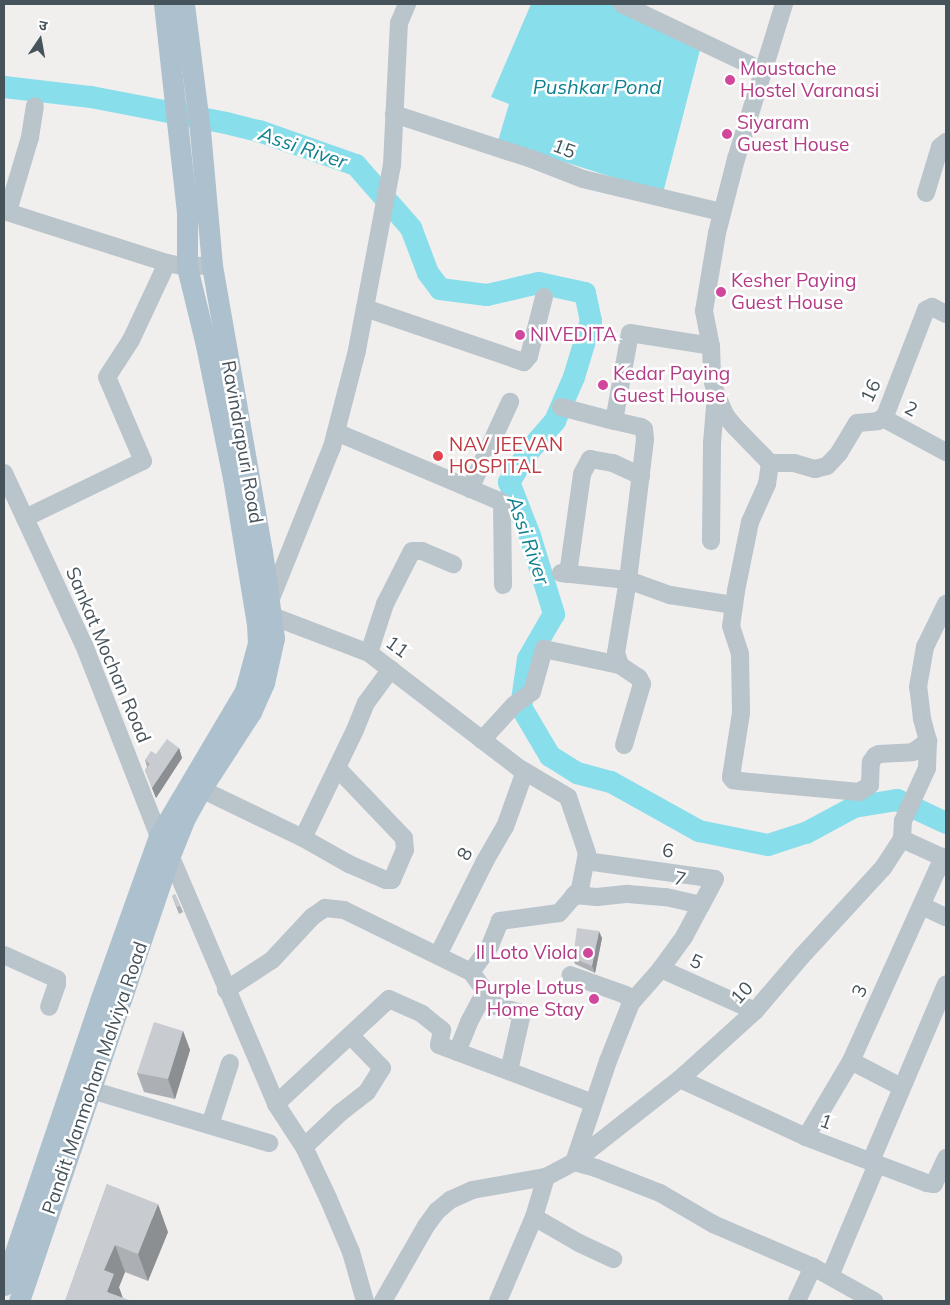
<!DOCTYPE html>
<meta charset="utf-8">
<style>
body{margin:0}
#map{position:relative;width:950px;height:1305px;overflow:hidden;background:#f1eeee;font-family:Mulish,"Noto Sans Devanagari",sans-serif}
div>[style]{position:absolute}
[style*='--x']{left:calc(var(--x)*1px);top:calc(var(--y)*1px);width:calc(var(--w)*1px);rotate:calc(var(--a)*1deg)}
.water>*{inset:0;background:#89deeb}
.river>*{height:22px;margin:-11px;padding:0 11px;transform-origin:11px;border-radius:11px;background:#89deeb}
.minor>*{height:18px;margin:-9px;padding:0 9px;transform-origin:9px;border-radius:9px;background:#b9c4cb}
.major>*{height:21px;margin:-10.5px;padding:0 10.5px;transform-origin:10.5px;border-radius:10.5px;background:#adc0cd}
.wall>*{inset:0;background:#acafb4}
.shaded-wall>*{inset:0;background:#8c8f92}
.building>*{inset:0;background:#c8ccd1}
.dots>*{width:14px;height:14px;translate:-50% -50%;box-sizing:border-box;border:2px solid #fff;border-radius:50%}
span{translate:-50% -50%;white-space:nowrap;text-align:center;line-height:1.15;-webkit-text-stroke:5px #fff;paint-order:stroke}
.hotel-label{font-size:19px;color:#b23c85}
.left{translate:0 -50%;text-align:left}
.right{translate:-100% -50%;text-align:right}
.street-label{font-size:19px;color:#46535b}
.health-label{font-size:19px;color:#be3a42}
.water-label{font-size:20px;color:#0e8090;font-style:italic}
.frame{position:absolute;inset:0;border:5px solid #46535b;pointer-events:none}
.north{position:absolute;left:15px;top:15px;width:50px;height:50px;-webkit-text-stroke:4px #fff;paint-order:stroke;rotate:12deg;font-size:14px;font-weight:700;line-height:20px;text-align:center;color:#46535b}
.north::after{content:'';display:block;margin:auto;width:18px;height:22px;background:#46535b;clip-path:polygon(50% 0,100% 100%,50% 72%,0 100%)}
</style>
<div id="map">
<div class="water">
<div style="clip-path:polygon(531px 4px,614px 4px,701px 46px,663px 193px,498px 141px,509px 104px,491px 97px)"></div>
</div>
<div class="river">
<div style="--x:4;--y:87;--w:88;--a:6.6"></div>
<div style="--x:91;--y:97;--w:137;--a:10.9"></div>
<div style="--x:226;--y:123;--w:34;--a:14"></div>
<div style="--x:259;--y:131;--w:103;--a:19.3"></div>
<div style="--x:356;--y:165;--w:84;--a:48.9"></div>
<div style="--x:411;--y:228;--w:48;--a:69.3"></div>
<div style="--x:428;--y:273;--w:20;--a:53"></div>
<div style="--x:440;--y:289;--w:47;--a:7.3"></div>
<div style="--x:487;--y:295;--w:53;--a:-13"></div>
<div style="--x:539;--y:283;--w:47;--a:12.3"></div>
<div style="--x:585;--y:293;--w:29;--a:78"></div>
<div style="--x:591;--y:321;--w:59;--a:106.9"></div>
<div style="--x:574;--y:377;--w:48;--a:113.4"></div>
<div style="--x:555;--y:421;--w:41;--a:131.1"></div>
<div style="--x:528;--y:452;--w:36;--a:122"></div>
<div style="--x:509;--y:482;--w:58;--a:68.7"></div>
<div style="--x:530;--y:536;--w:82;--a:72.9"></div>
<div style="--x:554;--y:614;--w:52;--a:120"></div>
<div style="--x:528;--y:659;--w:49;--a:98.3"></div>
<div style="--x:521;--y:707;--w:57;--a:59.4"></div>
<div style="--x:550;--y:756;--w:32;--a:32"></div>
<div style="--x:577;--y:773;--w:35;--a:15"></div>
<div style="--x:611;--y:782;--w:101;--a:29.1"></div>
<div style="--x:699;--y:831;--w:70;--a:11.5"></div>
<div style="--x:768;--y:845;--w:40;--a:-18"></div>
<div style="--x:806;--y:833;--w:55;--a:-28.4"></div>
<div style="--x:854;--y:807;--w:44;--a:-9.2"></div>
<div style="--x:897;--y:800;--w:54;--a:25.1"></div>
</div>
<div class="minor">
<div style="--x:622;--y:4;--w:156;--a:25.4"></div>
<div style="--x:784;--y:4;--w:162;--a:107.2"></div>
<div style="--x:736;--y:159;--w:76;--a:104.4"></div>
<div style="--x:717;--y:233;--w:79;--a:99.5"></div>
<div style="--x:704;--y:311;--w:36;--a:79"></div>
<div style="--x:711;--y:346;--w:33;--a:88"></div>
<div style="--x:712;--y:379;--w:16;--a:75"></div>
<div style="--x:716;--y:394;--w:24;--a:66"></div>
<div style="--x:726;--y:416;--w:14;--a:51"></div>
<div style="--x:735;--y:427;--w:50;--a:45.8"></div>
<div style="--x:770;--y:463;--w:21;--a:98"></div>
<div style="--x:767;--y:484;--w:42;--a:114.1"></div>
<div style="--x:750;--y:522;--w:70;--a:101.5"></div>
<div style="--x:736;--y:591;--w:35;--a:98"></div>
<div style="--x:731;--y:626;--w:29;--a:72"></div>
<div style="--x:740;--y:654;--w:59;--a:89"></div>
<div style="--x:741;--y:713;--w:65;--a:98.9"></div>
<div style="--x:731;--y:777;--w:4;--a:56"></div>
<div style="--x:733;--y:780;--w:6;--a:9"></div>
<div style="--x:739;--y:781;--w:121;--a:5.2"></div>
<div style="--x:859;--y:792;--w:13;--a:-32"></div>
<div style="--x:870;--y:785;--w:23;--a:-88"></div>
<div style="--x:871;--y:762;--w:7;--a:-56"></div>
<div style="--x:875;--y:756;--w:4;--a:-27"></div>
<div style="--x:879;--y:754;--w:34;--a:-3"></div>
<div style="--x:913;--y:752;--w:19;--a:-36"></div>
<div style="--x:394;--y:114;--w:145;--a:18.1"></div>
<div style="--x:532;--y:159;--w:55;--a:21.4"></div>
<div style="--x:583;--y:179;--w:143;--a:13.4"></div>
<div style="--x:926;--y:193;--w:48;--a:-73.1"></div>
<div style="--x:940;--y:147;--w:8;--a:-40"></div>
<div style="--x:4;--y:211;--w:171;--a:17.7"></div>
<div style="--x:167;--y:263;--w:20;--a:11"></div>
<div style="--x:187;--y:267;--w:25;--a:-5"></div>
<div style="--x:8;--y:211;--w:77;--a:-73.4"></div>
<div style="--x:30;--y:137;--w:31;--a:-81"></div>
<div style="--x:365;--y:308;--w:168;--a:18.8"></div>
<div style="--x:524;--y:362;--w:8;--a:-50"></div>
<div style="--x:529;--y:356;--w:61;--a:-75.7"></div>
<div style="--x:561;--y:407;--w:55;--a:14.8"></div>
<div style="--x:614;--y:421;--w:89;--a:-79.7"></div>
<div style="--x:630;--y:333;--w:82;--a:9.1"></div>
<div style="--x:883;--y:418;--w:72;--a:28.4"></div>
<div style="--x:336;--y:432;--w:180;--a:22.9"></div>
<div style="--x:502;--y:502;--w:83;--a:89.3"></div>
<div style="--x:770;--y:463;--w:24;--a:0"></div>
<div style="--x:794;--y:463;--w:22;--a:16"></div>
<div style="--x:815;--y:469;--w:12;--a:-14"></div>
<div style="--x:827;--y:466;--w:18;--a:-47"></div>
<div style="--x:839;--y:453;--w:35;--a:-59"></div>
<div style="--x:857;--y:423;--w:21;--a:-5"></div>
<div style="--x:878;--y:421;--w:9;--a:-36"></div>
<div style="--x:885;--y:416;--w:114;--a:-68.9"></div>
<div style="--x:926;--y:310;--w:7;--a:-27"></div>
<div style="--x:932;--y:307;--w:16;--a:27"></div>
<div style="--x:4;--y:473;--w:190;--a:65.1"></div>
<div style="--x:84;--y:645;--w:205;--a:68.6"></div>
<div style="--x:159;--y:836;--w:22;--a:60"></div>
<div style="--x:170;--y:855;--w:271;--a:66.9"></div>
<div style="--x:276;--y:1104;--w:51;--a:56.9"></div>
<div style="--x:304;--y:1147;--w:56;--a:64.8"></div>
<div style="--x:328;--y:1198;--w:59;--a:66.9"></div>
<div style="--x:351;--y:1252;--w:51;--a:74.1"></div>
<div style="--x:470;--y:489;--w:96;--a:-65.3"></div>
<div style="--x:25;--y:518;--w:131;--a:-25.8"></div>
<div style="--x:143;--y:461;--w:91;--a:-113.2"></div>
<div style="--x:107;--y:377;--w:44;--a:-57"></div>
<div style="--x:131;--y:340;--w:85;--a:-64.9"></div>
<div style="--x:711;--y:541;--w:98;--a:-89.4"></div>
<div style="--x:712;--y:443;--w:48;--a:-85.2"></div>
<div style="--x:561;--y:573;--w:67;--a:6"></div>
<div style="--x:628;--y:580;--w:142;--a:-83.1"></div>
<div style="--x:645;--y:439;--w:10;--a:-96"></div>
<div style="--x:644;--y:429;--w:4;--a:-146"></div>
<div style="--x:641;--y:427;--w:28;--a:-167"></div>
<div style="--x:568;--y:574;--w:101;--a:-82"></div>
<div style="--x:582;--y:474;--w:17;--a:-62"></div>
<div style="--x:590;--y:459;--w:23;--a:10"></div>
<div style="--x:613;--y:463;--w:31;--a:25"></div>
<div style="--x:270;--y:601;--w:166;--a:-68.1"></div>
<div style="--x:332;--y:447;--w:100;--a:-75.5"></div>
<div style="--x:357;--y:350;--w:188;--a:-79.3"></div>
<div style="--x:392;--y:165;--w:142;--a:-87.2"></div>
<div style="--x:399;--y:23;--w:21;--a:-67"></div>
<div style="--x:272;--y:616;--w:104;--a:20.9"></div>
<div style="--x:369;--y:653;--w:189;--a:37.5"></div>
<div style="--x:519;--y:768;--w:57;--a:30.6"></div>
<div style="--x:568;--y:797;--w:59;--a:71.3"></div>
<div style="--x:587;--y:853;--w:37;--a:101"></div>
<div style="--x:580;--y:889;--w:32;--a:131"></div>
<div style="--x:559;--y:913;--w:60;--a:172.3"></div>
<div style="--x:500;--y:921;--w:27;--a:112"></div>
<div style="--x:490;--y:946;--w:32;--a:126"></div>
<div style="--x:369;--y:653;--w:52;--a:-71.9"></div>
<div style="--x:385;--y:604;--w:59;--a:-63"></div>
<div style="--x:412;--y:551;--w:10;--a:0"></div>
<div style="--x:422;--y:551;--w:34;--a:23"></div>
<div style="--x:482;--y:740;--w:47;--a:-47.6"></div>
<div style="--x:514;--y:705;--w:22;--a:-36"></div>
<div style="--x:532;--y:692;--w:45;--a:-74.4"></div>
<div style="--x:544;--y:649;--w:78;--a:11.9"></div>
<div style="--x:624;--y:745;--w:64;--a:-73.6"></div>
<div style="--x:642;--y:684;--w:7;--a:-117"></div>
<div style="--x:639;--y:678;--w:23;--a:-146"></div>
<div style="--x:620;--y:665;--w:13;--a:-108"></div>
<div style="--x:616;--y:653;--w:74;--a:-80.7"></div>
<div style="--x:628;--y:580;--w:45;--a:19.7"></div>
<div style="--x:670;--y:595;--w:65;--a:8.9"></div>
<div style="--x:201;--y:789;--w:113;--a:25.7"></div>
<div style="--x:303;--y:838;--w:53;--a:29.5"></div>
<div style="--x:349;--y:864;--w:40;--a:23.4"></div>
<div style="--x:386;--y:880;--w:6;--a:0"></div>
<div style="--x:392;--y:880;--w:33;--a:-67"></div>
<div style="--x:405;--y:850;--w:12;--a:-95"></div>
<div style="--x:404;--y:838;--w:97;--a:-133.7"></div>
<div style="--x:303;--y:838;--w:120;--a:-64.3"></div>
<div style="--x:355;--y:730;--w:29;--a:-68"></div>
<div style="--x:366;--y:703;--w:42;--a:-53.7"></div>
<div style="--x:902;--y:839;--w:48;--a:24.4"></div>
<div style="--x:586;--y:861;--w:130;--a:7.9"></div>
<div style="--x:715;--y:879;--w:30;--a:118"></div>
<div style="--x:574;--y:895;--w:23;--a:5"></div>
<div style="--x:597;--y:897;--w:31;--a:-6"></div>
<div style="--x:628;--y:894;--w:38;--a:5"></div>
<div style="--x:666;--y:897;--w:36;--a:13"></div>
<div style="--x:701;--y:905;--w:36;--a:118"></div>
<div style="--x:684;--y:937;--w:39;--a:126"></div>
<div style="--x:922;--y:906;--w:26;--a:25"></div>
<div style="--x:4;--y:955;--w:58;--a:24.4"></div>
<div style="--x:57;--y:979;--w:5;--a:90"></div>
<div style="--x:57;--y:984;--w:24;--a:109"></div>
<div style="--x:438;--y:955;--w:105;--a:-63.4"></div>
<div style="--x:485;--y:861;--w:39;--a:-60"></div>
<div style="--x:505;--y:827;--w:59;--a:-70.3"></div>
<div style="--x:226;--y:990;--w:55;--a:-33.1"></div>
<div style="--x:272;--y:960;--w:59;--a:-47.1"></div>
<div style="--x:312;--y:917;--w:16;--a:-35"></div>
<div style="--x:325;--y:908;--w:19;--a:6"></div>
<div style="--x:344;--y:910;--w:141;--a:26"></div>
<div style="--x:471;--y:972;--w:42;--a:53.7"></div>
<div style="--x:496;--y:1006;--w:27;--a:15"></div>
<div style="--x:522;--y:1013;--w:59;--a:102.6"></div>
<div style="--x:631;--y:1003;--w:45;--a:-48.6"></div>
<div style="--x:661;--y:969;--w:103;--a:24.1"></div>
<div style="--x:457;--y:1052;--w:32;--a:-68"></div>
<div style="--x:469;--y:1022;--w:34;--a:-62"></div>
<div style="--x:851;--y:1061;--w:56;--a:27.5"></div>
<div style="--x:680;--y:1079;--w:139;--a:24.7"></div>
<div style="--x:806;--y:1137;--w:129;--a:20.8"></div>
<div style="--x:927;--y:1183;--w:7;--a:8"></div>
<div style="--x:934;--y:1184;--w:29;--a:-65"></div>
<div style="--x:91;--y:1090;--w:186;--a:16.6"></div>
<div style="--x:276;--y:1104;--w:154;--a:-42.9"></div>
<div style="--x:389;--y:999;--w:36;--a:24"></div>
<div style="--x:422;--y:1014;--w:26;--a:39"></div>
<div style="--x:442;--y:1030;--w:15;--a:101"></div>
<div style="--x:439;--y:1045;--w:165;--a:20.6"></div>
<div style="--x:210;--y:1125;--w:65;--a:-72.1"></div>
<div style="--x:806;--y:1137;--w:88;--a:-59.4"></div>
<div style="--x:851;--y:1061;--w:224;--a:-65.7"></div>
<div style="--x:304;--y:1147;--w:50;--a:-43.4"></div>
<div style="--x:340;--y:1113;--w:34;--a:-38"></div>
<div style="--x:367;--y:1092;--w:28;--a:-58"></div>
<div style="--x:382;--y:1068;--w:45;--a:-134.1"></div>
<div style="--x:871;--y:1161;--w:192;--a:-67"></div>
<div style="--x:574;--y:1162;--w:135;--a:-38.1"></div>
<div style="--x:680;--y:1079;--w:101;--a:-42.2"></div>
<div style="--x:755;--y:1011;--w:72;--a:-49.5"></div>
<div style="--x:802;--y:956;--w:120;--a:-47.4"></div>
<div style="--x:883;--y:868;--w:35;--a:-57"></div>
<div style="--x:902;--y:839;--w:18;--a:-87"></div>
<div style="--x:903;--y:821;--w:58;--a:-65.6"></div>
<div style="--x:927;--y:768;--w:27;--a:-88"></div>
<div style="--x:928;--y:741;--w:24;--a:-105"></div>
<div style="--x:922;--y:718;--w:31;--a:-97"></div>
<div style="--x:918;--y:687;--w:41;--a:-80.1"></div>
<div style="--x:925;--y:647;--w:48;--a:-64"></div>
<div style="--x:574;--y:1162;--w:23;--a:15"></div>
<div style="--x:596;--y:1168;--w:69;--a:21.3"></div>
<div style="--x:660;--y:1193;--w:61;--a:30.3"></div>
<div style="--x:713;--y:1224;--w:109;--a:23.3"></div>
<div style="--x:813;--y:1267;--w:70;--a:29.1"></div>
<div style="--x:534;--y:1217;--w:52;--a:30"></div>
<div style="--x:579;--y:1243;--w:38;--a:25"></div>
<div style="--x:830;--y:1276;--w:121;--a:-67.2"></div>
<div style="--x:383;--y:1301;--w:86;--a:-60.2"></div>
<div style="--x:426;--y:1226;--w:19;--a:-54"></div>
<div style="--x:437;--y:1211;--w:17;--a:-40"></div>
<div style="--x:450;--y:1200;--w:24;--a:-24"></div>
<div style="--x:472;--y:1190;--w:75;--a:-10"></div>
<div style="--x:546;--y:1177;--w:32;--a:-28"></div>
<div style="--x:574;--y:1162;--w:107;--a:-71.4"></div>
<div style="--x:608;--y:1061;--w:62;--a:-68.4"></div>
<div style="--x:631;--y:1003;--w:9;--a:-122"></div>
<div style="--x:626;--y:995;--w:59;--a:-160.3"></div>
<div style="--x:498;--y:1301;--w:91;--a:-66.8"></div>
<div style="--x:534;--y:1217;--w:42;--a:-73.3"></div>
<div style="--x:797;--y:1301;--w:38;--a:-65"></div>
</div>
<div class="major">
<div style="--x:4;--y:1285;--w:300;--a:-71.3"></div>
<div style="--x:100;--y:1001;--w:175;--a:-70.3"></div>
<div style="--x:159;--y:836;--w:169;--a:-59.3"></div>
<div style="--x:245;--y:691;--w:50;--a:-74.8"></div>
<div style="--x:258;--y:643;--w:19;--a:-93"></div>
<div style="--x:257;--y:624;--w:148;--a:-99.3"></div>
<div style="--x:233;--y:478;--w:136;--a:-101.5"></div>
<div style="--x:206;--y:345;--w:80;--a:-103.7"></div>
<div style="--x:187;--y:267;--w:55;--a:-90"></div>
<div style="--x:187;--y:212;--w:209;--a:-96.3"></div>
<div style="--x:19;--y:1301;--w:471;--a:-71.3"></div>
<div style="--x:170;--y:855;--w:40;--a:-68"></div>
<div style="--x:185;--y:818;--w:33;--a:-61"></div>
<div style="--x:201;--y:789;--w:92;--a:-57"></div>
<div style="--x:251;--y:712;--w:32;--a:-66"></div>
<div style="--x:264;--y:683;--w:46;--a:-77.5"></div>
<div style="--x:274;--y:638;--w:87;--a:-97.9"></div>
<div style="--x:262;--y:552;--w:291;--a:-99.9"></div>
<div style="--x:212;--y:265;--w:135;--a:-95.1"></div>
<div style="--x:200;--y:131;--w:128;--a:-97.2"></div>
</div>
<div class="wall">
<div style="clip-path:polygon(179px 748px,182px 758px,156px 798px,145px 770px,147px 767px,145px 760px,156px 754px)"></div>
<div style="clip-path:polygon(175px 894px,183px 912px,179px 914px,172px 896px)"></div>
<div style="clip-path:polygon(602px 938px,595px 973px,575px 964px,573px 958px)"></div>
<div style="clip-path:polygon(183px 1031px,190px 1050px,175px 1099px,144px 1092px,137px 1073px)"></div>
<div style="clip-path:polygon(107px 1184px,168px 1232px,148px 1281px,125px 1272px,119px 1287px,65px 1301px)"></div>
</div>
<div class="shaded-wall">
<div style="clip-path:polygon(179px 748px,182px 758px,156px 798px,152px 788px)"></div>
<div style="clip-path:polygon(599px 931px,602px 938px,595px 973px,592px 966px)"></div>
<div style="clip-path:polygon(183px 1031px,190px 1050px,175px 1099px,168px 1079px)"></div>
<div style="clip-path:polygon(158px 1204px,168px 1232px,148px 1281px,138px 1254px)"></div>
<div style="clip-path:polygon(115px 1245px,125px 1272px,119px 1287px,124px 1301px,107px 1292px,104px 1270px)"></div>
</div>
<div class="building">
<div style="clip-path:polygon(167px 739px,179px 748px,152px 788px,145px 770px,150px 764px,145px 760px,151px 751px,156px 754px)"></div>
<div style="clip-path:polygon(175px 894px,180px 906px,177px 907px,172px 896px)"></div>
<div style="clip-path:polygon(577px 928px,599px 931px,592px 966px,573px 958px)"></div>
<div style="clip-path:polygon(154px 1022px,183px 1031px,168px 1079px,137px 1073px)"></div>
<div style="clip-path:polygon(107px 1184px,158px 1204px,138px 1254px,115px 1245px,104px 1270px,114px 1274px,107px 1292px,132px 1301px,65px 1301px)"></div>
</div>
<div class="dots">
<div style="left:730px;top:80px;background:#d1479c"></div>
<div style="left:727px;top:134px;background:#d1479c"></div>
<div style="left:721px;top:292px;background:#d1479c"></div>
<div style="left:520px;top:335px;background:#d1479c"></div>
<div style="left:603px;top:385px;background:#d1479c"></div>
<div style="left:438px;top:456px;background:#e0444e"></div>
<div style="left:588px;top:953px;background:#d1479c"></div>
<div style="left:594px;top:999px;background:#d1479c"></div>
</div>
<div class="hotel-label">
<span class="left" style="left:740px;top:80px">Moustache<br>Hostel Varanasi</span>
<span class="left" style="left:737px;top:134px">Siyaram<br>Guest House</span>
<span class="left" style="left:731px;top:292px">Kesher Paying<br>Guest House</span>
<span class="left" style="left:530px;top:335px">NIVEDITA</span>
<span class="left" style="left:613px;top:385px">Kedar Paying<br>Guest House</span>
<span class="right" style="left:578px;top:953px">Il Loto Viola</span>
<span class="right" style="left:584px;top:999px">Purple Lotus<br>Home Stay</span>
</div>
<div class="street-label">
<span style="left:564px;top:149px;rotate:21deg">15</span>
<span style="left:871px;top:391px;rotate:-65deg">16</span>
<span style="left:911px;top:409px;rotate:28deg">2</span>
<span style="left:242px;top:442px;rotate:80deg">Ravindrapuri Road</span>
<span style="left:397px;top:647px;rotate:36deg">11</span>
<span style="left:108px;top:655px;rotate:67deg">Sankat Mochan Road</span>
<span style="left:668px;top:851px;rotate:7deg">6</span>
<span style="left:465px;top:854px;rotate:-62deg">8</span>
<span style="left:680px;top:879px;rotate:12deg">7</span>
<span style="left:696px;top:962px;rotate:25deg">5</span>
<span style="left:860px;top:991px;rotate:-65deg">3</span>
<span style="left:742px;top:993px;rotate:-47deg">10</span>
<span style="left:95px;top:1078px;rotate:-71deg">Pandit Manmohan Malviya Road</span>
<span style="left:826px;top:1122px;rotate:20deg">1</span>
</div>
<div class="health-label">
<span class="left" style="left:449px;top:456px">NAV JEEVAN<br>HOSPITAL</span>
</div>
<div class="water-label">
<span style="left:597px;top:86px">Pushkar Pond</span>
<span style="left:303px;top:147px;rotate:19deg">Assi River</span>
<span style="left:529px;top:540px;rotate:71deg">Assi River</span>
</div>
<div class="frame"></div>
<div class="north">उ</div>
</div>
